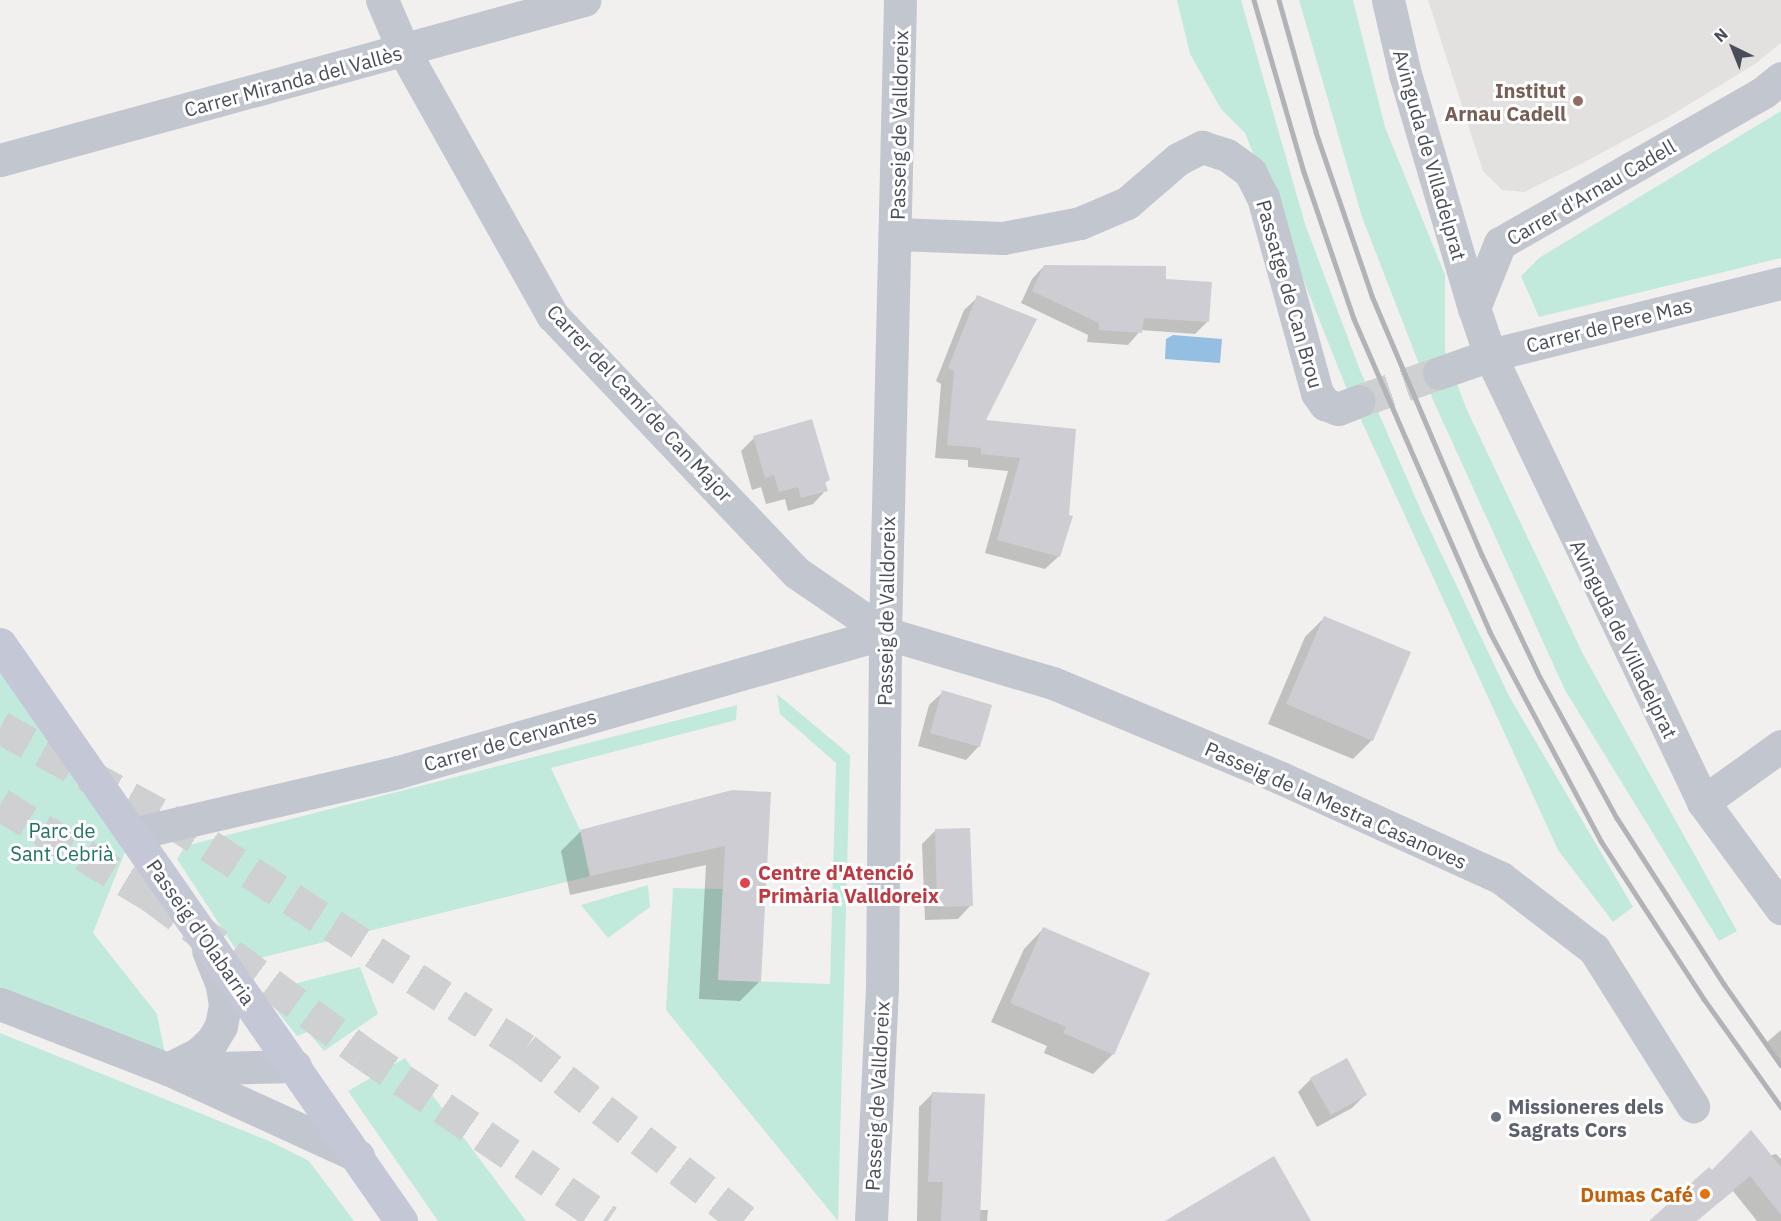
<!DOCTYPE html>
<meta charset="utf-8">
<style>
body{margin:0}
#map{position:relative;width:1781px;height:1221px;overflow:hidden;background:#f1f0ef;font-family:"IBM Plex Sans",sans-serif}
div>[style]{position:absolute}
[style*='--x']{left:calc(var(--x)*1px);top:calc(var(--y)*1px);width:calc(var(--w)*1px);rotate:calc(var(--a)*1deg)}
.education>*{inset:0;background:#e2e1e0}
.green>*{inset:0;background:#c2eadc}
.water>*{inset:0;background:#94bee2}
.shadow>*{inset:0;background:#0003}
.building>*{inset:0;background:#cdcdd3}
.minor-tunnel>*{height:33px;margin-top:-16.5px;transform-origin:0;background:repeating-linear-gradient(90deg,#cfd0d1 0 33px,transparent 0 49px)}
.motorway-tunnel>*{height:33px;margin-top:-16.5px;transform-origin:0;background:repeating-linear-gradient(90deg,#cfd0d1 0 33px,transparent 0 49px)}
.minor>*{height:33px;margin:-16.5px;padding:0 16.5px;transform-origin:16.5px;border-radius:16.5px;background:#c1c6cf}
.tertiary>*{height:33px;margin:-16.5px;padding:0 16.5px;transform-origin:16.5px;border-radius:16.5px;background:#c1c6cf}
.secondary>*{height:33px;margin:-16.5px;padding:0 16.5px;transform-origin:16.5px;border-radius:16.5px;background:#c4c8d6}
.rail>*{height:4.5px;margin:-2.25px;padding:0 2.25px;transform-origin:2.25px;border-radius:2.25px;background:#b2b3b9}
.dots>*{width:16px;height:16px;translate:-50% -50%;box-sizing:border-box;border:3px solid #fff;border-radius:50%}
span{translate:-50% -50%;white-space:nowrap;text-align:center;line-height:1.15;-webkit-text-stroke:6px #fff;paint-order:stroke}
.street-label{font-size:20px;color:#494e5a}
.education-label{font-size:20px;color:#785e54;font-weight:700}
.right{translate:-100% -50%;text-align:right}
.park-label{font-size:20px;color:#217460}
.health-label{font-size:20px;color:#be3a42;font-weight:700}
.left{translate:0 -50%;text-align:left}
.worship-label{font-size:20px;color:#5b616d;font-weight:700}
.food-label{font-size:20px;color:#c56008;font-weight:700}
.north{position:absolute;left:1703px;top:18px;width:60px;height:60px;-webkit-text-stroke:4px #fff;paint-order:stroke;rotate:317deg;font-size:16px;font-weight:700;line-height:24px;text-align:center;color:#494e5a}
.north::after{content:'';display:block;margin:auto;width:21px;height:27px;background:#494e5a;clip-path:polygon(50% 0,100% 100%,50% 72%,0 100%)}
</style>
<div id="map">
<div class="education">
<div style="clip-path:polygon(1428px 0,1781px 0,1781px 43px,1755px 64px,1670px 116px,1581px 164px,1524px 192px,1502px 190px,1483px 171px)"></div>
</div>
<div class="green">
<div style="clip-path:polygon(1177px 0,1241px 0,1305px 224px,1360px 370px,1422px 513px,1509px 696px,1633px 907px,1613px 922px,1558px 850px,1346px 387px,1245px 133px,1221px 109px,1190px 54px)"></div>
<div style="clip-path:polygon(1299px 0,1353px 0,1385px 127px,1445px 275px,1445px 351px,1466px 408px,1583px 654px,1737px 931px,1719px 941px,1565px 690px,1433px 400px,1362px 217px)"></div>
<div style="clip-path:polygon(1781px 111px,1781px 258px,1539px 317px,1521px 276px,1539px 258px)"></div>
<div style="clip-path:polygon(0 643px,132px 834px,93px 933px,157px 1014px,168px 1069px,0 1004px)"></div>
<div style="clip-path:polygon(777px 694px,850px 755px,838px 1221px,666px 1010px,673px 888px,723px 889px,718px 980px,830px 984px,836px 763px,780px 714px)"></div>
<div style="clip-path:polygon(737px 705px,736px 720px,551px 768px,580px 830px,590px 876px,244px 962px,177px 859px,185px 846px)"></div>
<div style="clip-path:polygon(648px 885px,650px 907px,608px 938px,581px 905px)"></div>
<div style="clip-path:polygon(360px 967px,378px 1014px,324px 1051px,308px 1032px,297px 1036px,262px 992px)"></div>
<div style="clip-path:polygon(0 1033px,269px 1141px,309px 1161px,354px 1221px,0 1221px)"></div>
<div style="clip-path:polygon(405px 1058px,464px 1138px,526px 1221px,438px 1221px,348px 1091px)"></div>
</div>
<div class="water">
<div style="clip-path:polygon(1173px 335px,1222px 339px,1220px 363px,1165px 359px,1166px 339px)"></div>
</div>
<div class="shadow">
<div style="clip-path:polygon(1044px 266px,1164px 280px,1207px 322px,1195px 334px,1141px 330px,1128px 345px,1087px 342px,1088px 335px,1021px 303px,1032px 279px)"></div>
<div style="clip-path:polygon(978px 297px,984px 421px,1074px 430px,1059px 556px,1045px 569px,985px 553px,1008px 471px,968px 467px,968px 460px,935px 458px,941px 384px,936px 381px,964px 310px)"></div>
<div style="clip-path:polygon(754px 438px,828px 480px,824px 484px,826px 490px,813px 504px,788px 511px,785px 499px,766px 504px,761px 487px,752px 490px,741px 451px)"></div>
<div style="clip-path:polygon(1324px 618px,1372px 740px,1353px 759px,1268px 724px,1305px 637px)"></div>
<div style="clip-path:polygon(943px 692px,979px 746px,966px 760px,918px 746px,929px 705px)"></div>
<div style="clip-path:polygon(732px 792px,760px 981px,740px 1001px,699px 999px,706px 865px,570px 895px,561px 851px,580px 832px)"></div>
<div style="clip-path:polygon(935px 831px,971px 905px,958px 919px,925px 920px,922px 844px)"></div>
<div style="clip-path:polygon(1043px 929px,1113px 1054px,1093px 1074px,1044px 1053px,1047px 1046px,991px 1022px,1024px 949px)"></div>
<div style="clip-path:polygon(1781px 1030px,1781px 1064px,1766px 1043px)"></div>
<div style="clip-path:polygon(1311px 1079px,1365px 1095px,1352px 1108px,1317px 1127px,1298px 1092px)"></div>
<div style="clip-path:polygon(932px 1094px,979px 1210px,988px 1210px,987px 1221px,917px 1221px,919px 1107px)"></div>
<div style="clip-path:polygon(1776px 1154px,1781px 1159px,1781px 1221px,1757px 1221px,1733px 1191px,1696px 1221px,1652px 1221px,1711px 1172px)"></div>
</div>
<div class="building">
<div style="clip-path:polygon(1044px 265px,1166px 266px,1166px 279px,1212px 282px,1209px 322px,1144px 318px,1142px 333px,1099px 330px,1099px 323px,1032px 291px)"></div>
<div style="clip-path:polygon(977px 295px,1037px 319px,986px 420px,1076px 429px,1069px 515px,1073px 516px,1060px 557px,997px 540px,1020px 458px,981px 454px,981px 448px,947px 445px,954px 371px,948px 368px)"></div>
<div style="clip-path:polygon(812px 419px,830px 480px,825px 482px,828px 491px,801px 498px,798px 487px,779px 492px,774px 475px,765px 478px,753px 436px)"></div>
<div style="clip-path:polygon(1324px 616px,1411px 652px,1373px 741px,1286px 704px)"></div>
<div style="clip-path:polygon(942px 690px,992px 705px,980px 747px,930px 733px)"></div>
<div style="clip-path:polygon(732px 790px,771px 792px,761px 982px,718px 980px,725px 846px,590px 876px,580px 830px)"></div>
<div style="clip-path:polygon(970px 828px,973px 906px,937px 907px,935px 829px)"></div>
<div style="clip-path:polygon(1043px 927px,1150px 973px,1114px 1055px,1063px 1033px,1066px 1027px,1010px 1003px)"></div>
<div style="clip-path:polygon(1347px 1058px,1367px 1095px,1331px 1115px,1310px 1078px)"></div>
<div style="clip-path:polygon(932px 1092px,985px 1094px,980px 1221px,941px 1221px,943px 1182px,928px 1182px)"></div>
<div style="clip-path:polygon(1751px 1130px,1781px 1167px,1781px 1215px,1750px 1176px,1697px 1221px,1649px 1221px,1709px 1167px,1712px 1170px)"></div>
<div style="clip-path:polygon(1274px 1156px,1311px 1221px,1165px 1221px)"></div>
</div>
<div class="minor-tunnel">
<div style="--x:1359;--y:401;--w:85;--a:-19.3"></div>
</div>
<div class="motorway-tunnel">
<div style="--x:0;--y:727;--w:192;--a:28.7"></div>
<div style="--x:168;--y:819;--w:425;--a:32.8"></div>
<div style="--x:525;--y:1049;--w:279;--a:38"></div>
<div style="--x:0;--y:804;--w:178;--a:31.2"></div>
<div style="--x:152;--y:896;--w:262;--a:36.6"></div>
<div style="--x:362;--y:1052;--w:298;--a:34.5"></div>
</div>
<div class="minor">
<div style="--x:382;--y:0;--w:56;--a:66.7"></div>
<div style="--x:404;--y:51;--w:304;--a:60.7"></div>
<div style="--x:553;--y:316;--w:354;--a:46.5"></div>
<div style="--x:797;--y:573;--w:107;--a:34.3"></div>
<div style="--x:885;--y:633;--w:175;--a:16.6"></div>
<div style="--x:1053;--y:683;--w:247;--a:22.6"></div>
<div style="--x:1281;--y:778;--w:242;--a:24.4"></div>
<div style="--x:1501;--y:878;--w:117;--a:37.4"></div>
<div style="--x:1594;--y:949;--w:186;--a:57.8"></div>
<div style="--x:1388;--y:0;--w:76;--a:77.1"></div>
<div style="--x:1405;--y:74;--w:244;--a:73.6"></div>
<div style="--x:0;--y:160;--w:606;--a:-15.32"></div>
<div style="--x:897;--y:234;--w:106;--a:2.2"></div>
<div style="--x:1003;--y:238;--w:78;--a:-11"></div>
<div style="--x:1080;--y:223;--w:51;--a:-23.1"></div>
<div style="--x:1127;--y:203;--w:67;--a:-40.8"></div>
<div style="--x:1178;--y:159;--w:27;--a:-27"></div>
<div style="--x:1202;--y:147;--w:26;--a:18"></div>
<div style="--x:1227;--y:155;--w:29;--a:36"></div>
<div style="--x:1250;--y:172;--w:28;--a:63"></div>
<div style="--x:1263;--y:197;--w:203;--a:74.6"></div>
<div style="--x:1317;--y:393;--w:14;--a:54"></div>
<div style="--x:1325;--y:404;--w:14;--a:21"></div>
<div style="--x:1338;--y:409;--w:22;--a:-21"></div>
<div style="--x:1439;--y:373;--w:54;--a:-19.4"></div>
<div style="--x:1490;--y:355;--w:300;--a:-13.9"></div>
<div style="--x:1703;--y:802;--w:96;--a:-35.7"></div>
<div style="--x:132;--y:834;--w:273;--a:-13.1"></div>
<div style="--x:398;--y:772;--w:506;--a:-15.93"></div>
<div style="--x:871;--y:1221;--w:233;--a:-87.3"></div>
<div style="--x:882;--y:988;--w:355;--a:-89.5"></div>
<div style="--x:885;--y:633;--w:633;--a:-88.64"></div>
</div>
<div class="tertiary">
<div style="--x:1781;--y:78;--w:22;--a:141"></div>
<div style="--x:1764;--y:92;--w:304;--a:150.2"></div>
<div style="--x:1500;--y:243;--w:70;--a:111.8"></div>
<div style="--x:1474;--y:308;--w:50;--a:71.2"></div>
<div style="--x:1490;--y:355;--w:495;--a:64.5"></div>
<div style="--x:1703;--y:802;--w:132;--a:53.7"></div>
<div style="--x:0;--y:1004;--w:180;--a:21.2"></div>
<div style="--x:168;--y:1069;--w:209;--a:24.6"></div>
<div style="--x:168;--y:1069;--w:35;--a:-27"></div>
<div style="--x:199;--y:1053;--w:18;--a:-43"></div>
<div style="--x:212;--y:1041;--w:17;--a:-59"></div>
<div style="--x:221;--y:1026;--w:21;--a:-79"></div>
<div style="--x:225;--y:1005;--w:20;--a:-99"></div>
<div style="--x:222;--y:985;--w:37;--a:-112"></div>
<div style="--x:179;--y:1069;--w:116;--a:-1.5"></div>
</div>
<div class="secondary">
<div style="--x:0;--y:644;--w:703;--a:55.2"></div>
</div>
<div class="rail">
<div style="--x:1254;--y:0;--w:179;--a:73.8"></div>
<div style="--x:1304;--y:172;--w:155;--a:71.2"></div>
<div style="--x:1354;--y:319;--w:341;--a:66.5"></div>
<div style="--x:1490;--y:632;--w:237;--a:62"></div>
<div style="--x:1601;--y:841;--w:189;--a:56.9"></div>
<div style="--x:1704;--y:999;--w:133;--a:54.5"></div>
<div style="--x:1279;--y:0;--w:137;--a:74.3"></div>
<div style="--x:1316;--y:132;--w:173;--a:71.1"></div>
<div style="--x:1372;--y:296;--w:281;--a:67"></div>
<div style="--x:1482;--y:555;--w:135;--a:64.6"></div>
<div style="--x:1540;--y:677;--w:161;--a:61.4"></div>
<div style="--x:1617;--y:818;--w:197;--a:57.2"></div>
<div style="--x:1724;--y:984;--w:99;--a:54.9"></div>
</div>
<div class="dots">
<div style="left:1578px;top:101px;background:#8d6e63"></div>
<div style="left:745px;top:883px;background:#e0444e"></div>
<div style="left:1496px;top:1117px;background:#6b7280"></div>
<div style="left:1705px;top:1194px;background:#e8710a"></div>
</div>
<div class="street-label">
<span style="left:293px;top:81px;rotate:-15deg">Carrer Miranda del Vallès</span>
<span style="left:899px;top:125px;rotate:-89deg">Passeig de Valldoreix</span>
<span style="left:1430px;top:155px;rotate:74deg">Avinguda de Villadelprat</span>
<span style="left:1591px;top:192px;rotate:-30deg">Carrer d'Arnau Cadell</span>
<span style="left:1290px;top:294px;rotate:74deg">Passatge de Can Brou</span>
<span style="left:1609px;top:325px;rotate:-14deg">Carrer de Pere Mas</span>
<span style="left:640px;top:403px;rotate:47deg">Carrer del Camí de Can Major</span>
<span style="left:886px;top:611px;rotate:-89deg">Passeig de Valldoreix</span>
<span style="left:1624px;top:639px;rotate:64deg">Avinguda de Villadelprat</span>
<span style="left:510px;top:740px;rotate:-16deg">Carrer de Cervantes</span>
<span style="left:1336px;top:805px;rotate:24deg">Passeig de la Mestra Casanoves</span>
<span style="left:201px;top:932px;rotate:55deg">Passeig d'Olabarria</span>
<span style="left:877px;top:1096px;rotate:-87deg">Passeig de Valldoreix</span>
</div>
<div class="education-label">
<span class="right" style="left:1566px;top:102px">Institut<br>Arnau Cadell</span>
</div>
<div class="park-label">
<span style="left:62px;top:842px">Parc de<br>Sant Cebrià</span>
</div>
<div class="health-label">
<span class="left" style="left:758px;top:884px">Centre d'Atenció<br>Primària Valldoreix</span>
</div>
<div class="worship-label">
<span class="left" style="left:1508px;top:1118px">Missioneres dels<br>Sagrats Cors</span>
</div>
<div class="food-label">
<span class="right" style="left:1693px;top:1194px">Dumas Café</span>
</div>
<div class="north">N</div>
</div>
